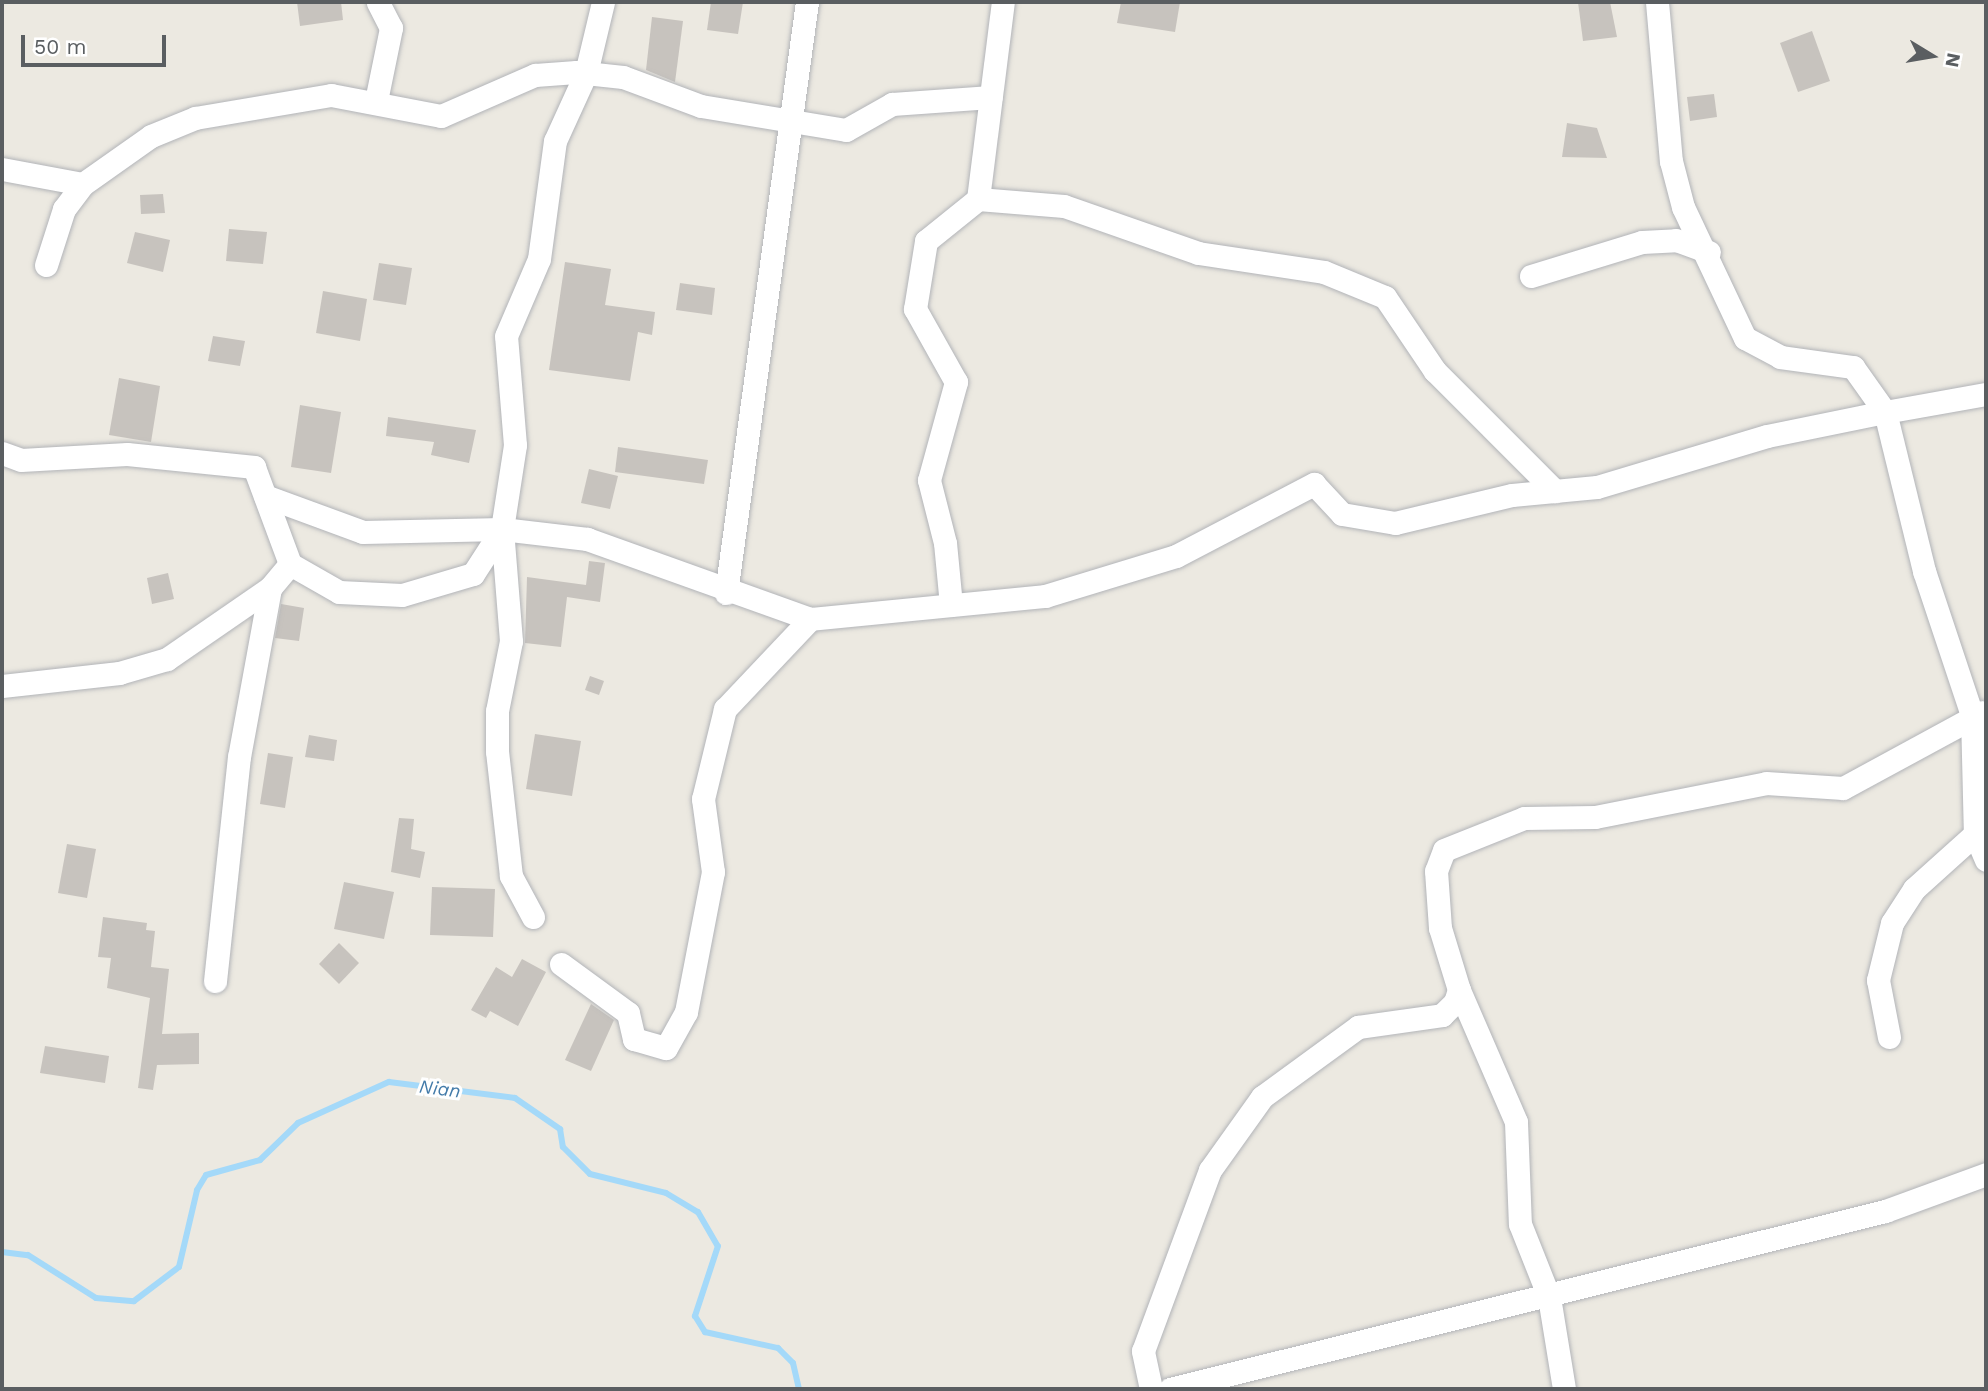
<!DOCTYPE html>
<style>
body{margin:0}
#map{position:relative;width:1988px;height:1391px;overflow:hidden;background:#ece9e1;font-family:"Work Sans",sans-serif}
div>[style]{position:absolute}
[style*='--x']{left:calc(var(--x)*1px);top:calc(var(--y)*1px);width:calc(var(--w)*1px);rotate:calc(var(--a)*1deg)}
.stream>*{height:6px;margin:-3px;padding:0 3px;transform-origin:3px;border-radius:3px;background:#a4d9f9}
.building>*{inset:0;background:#c7c3be}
.roads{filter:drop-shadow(0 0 2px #b2b4b8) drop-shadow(0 0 2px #b2b4b8)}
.minor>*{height:23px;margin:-11.5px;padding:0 11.5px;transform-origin:11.5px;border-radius:11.5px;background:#fff}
span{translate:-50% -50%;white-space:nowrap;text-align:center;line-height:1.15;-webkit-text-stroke:6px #fff;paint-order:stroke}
.water-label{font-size:19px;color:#437ba9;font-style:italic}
.frame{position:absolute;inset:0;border:4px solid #5a5e61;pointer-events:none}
.north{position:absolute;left:1897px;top:21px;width:70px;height:70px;-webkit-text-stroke:5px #fff;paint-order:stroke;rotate:101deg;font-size:19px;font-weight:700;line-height:28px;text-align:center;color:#5a5e61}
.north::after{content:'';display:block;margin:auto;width:24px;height:32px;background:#5a5e61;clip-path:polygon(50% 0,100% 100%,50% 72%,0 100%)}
.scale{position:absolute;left:21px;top:35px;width:145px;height:32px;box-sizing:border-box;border:4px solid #5a5e61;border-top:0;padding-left:9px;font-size:21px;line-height:24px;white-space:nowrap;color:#5a5e61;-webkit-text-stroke:5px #fff;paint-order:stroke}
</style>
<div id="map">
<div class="stream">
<div style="--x:2;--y:1252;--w:26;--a:7"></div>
<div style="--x:28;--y:1255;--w:80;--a:32.3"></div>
<div style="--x:96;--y:1298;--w:38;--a:5"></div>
<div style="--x:134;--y:1301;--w:56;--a:-37.1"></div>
<div style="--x:179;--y:1267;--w:79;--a:-76.8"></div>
<div style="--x:197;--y:1190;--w:17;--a:-59"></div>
<div style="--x:206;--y:1175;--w:56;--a:-15.5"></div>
<div style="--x:260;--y:1160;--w:53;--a:-44.2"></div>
<div style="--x:298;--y:1123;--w:100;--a:-24.3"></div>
<div style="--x:389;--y:1082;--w:127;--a:7.2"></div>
<div style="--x:515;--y:1098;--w:55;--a:34.6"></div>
<div style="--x:560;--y:1129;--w:18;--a:81"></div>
<div style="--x:563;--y:1147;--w:38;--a:45"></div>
<div style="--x:590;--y:1174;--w:78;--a:14"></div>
<div style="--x:666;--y:1193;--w:37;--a:31"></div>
<div style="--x:698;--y:1212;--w:39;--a:60"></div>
<div style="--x:718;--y:1246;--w:74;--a:108.2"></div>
<div style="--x:695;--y:1316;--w:19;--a:58"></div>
<div style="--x:705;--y:1332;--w:75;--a:12.4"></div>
<div style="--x:778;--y:1348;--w:21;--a:45"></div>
<div style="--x:793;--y:1363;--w:27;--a:77"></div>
</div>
<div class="building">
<div style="clip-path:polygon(297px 2px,341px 2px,343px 20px,300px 26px)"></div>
<div style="clip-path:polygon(711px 2px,743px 2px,738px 34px,707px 30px)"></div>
<div style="clip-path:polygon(1121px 2px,1180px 2px,1175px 32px,1117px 23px)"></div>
<div style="clip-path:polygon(1578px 2px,1610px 2px,1617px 37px,1583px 41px)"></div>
<div style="clip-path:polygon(652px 17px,683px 21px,675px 82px,646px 70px)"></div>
<div style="clip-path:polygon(1812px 31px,1830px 81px,1798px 92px,1780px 43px)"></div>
<div style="clip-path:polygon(1714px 94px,1717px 117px,1690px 121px,1687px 97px)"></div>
<div style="clip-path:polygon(1567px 123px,1597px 128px,1607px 158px,1562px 157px)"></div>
<div style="clip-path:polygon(163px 194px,165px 213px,141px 214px,140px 195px)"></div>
<div style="clip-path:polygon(229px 229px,267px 232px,263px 264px,226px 261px)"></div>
<div style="clip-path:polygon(135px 232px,170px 240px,163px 272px,127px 263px)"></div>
<div style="clip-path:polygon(565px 262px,611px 269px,605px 305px,655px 312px,652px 335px,638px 332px,630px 381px,549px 370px)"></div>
<div style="clip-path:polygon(379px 263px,412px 268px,406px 305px,373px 300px)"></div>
<div style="clip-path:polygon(680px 283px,715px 288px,712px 315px,676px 310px)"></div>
<div style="clip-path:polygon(323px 291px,367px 299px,360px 341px,316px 333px)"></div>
<div style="clip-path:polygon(213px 336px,245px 341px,240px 366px,208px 361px)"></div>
<div style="clip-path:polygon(119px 378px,160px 386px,151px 442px,109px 435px)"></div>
<div style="clip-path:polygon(300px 405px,341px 412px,331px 473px,291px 467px)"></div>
<div style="clip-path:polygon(388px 417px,476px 430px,469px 463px,431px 455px,434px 442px,386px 436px)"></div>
<div style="clip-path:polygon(618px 447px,708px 460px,704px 484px,615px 472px)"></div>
<div style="clip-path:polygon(589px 469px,618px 476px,610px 509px,581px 503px)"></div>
<div style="clip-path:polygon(589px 561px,605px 563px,600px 602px,567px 597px,561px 647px,525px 643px,527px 577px,586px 585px)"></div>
<div style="clip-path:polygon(168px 573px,174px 599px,152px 604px,147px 578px)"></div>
<div style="clip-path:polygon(281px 604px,304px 608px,299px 641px,275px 638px)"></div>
<div style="clip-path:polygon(590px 676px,604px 681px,599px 695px,585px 690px)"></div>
<div style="clip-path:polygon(535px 734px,581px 741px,572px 796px,526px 789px)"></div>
<div style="clip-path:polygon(309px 735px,337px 740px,334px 761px,305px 757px)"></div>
<div style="clip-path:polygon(268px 753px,293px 757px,285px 808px,260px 804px)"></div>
<div style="clip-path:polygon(399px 818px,414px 819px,411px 849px,425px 852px,420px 878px,391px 872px)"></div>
<div style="clip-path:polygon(67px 844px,96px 849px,87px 898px,58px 893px)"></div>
<div style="clip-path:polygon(344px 882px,394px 892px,384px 939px,334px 929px)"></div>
<div style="clip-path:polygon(432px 887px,495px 889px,493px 937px,430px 935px)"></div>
<div style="clip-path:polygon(103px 917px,147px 923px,146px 930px,155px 931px,151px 967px,169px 969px,162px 1034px,199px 1033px,199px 1064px,157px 1065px,153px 1090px,138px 1088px,150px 998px,107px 988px,111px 958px,98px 957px)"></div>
<div style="clip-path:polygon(339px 943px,359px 963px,339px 984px,319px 964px)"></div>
<div style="clip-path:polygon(522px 959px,546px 972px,518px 1026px,490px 1011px,486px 1018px,471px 1010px,496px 967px,512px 977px)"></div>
<div style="clip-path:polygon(591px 1004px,614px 1020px,591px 1071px,565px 1060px)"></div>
<div style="clip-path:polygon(45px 1046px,109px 1056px,105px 1083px,40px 1073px)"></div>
</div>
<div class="roads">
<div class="minor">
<div style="--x:1657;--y:2;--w:160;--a:85"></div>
<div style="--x:1671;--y:161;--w:48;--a:75.4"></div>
<div style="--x:1683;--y:207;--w:145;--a:64.7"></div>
<div style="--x:1745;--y:338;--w:40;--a:28"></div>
<div style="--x:1780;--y:357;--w:74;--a:7.8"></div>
<div style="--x:1853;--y:367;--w:55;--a:54.6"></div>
<div style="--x:1885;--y:412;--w:103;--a:-10.1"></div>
<div style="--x:376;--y:101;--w:75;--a:-78.4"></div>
<div style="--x:391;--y:28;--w:29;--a:-117"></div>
<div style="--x:2;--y:169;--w:82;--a:10.5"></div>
<div style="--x:978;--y:199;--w:86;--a:4.7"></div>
<div style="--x:1064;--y:206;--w:142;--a:19.3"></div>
<div style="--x:1198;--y:253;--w:127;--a:8.6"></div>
<div style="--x:1324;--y:272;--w:66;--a:22.3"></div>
<div style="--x:1385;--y:297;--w:89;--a:56"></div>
<div style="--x:1435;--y:371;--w:170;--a:45"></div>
<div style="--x:46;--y:265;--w:59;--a:-72.2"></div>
<div style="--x:64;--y:209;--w:31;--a:-53"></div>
<div style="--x:83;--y:184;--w:83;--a:-35.2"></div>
<div style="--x:151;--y:136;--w:48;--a:-22.2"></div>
<div style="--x:195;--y:118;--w:138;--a:-9.6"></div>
<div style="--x:331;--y:95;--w:112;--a:10.8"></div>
<div style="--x:441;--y:116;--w:103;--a:-23.6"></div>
<div style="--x:535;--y:75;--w:41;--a:-4.2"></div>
<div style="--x:576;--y:72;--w:47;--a:6.1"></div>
<div style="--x:623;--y:77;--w:83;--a:20.4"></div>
<div style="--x:701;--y:106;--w:147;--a:9.4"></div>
<div style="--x:846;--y:130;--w:53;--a:-29.5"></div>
<div style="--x:892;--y:104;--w:99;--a:-4"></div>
<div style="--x:1531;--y:276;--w:116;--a:-17"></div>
<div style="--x:1642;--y:242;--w:34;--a:-3"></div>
<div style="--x:1676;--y:240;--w:35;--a:20"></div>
<div style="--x:2;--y:453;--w:20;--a:20"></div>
<div style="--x:21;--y:460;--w:106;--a:-3.2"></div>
<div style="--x:127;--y:454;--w:128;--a:5.8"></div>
<div style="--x:254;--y:467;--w:103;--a:69.6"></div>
<div style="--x:265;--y:496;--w:104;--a:20.2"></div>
<div style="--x:363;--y:532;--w:139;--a:-1.2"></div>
<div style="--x:502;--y:529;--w:86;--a:6.7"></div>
<div style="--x:587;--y:539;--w:237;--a:19.7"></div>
<div style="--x:810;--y:619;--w:236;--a:-5.6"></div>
<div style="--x:1045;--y:596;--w:137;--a:-17"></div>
<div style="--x:1176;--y:556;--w:156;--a:-27.6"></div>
<div style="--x:1314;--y:484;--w:41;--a:47"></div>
<div style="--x:1342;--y:514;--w:54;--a:9.6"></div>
<div style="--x:1395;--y:523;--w:120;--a:-13.5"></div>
<div style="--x:1512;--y:495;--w:85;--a:-5.4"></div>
<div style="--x:1597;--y:487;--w:177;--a:-16.7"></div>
<div style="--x:1767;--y:436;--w:120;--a:-11.5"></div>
<div style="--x:1885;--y:412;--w:164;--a:76.2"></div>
<div style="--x:1924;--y:571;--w:152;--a:71.6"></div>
<div style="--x:1972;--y:715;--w:119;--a:88.6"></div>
<div style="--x:1975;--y:834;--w:82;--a:138"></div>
<div style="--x:1914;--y:889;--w:40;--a:122.9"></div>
<div style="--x:1892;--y:923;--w:59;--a:103.8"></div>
<div style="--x:1878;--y:980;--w:58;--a:79.1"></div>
<div style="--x:726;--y:593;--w:597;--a:-82.2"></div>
<div style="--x:951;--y:605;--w:62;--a:-95.5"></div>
<div style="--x:945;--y:543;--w:65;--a:-104.3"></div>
<div style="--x:929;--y:480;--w:102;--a:-74.6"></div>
<div style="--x:956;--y:382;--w:84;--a:-119.3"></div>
<div style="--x:915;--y:309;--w:69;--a:-80.8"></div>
<div style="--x:926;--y:241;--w:67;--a:-38.9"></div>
<div style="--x:978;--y:199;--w:199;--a:-82.8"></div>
<div style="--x:2;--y:686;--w:118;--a:-6.3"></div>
<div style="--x:119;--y:673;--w:50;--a:-16.3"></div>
<div style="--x:167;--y:659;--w:125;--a:-34.6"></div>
<div style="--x:1975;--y:834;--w:28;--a:67"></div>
<div style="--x:533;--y:917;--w:47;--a:-118.2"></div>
<div style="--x:511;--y:876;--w:125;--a:-96.4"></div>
<div style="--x:497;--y:752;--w:41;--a:-90"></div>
<div style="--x:497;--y:711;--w:71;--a:-78.7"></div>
<div style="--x:511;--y:641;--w:112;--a:-94.6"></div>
<div style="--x:502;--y:529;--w:85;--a:-81.2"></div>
<div style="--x:515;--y:445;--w:109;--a:-94.7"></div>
<div style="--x:506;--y:336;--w:84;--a:-66.8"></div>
<div style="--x:539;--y:259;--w:119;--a:-82.3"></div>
<div style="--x:555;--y:141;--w:75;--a:-65.5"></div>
<div style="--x:586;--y:73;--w:73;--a:-76.5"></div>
<div style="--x:561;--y:964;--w:83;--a:36.2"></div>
<div style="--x:628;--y:1013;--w:27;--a:77"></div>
<div style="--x:634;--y:1039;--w:33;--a:16"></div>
<div style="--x:666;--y:1048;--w:41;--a:-60.9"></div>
<div style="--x:686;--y:1012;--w:143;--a:-79.1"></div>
<div style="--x:713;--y:872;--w:74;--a:-97.8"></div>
<div style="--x:703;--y:799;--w:93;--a:-76.3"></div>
<div style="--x:725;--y:709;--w:124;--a:-46.6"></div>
<div style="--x:215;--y:981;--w:225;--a:-83.9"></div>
<div style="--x:239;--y:757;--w:172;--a:-79.6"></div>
<div style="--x:270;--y:588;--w:31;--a:-50"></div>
<div style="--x:290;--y:564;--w:56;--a:29.7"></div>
<div style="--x:339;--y:592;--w:63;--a:2.7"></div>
<div style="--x:402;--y:595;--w:74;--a:-16.5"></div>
<div style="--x:473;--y:574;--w:54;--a:-57.2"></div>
<div style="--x:1459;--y:990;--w:144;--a:66.6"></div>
<div style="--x:1516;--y:1122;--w:102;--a:87.8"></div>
<div style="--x:1520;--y:1224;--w:79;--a:68.3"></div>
<div style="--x:1549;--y:1297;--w:93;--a:80.7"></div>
<div style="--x:1151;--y:1389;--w:39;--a:-102"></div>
<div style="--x:1143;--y:1351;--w:193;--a:-69.7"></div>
<div style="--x:1210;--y:1170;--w:90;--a:-54.5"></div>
<div style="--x:1262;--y:1097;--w:119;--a:-36.1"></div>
<div style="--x:1358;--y:1027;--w:85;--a:-8.1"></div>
<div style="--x:1442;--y:1015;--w:18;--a:-45"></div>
<div style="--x:1455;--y:1002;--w:13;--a:-72"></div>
<div style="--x:1459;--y:990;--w:65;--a:-107"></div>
<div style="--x:1440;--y:928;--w:57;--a:-94"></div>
<div style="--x:1436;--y:871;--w:22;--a:-69"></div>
<div style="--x:1444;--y:850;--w:86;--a:-21.8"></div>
<div style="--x:1524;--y:818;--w:71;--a:-0.8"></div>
<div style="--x:1595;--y:817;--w:174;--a:-11.2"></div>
<div style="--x:1766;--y:783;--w:77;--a:3.7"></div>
<div style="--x:1843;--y:788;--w:159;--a:-28.5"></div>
<div style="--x:1170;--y:1389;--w:737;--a:-13.98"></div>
<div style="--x:1885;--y:1211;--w:108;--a:-20.1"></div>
</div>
</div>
<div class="water-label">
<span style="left:440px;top:1089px;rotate:7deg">Nian</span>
</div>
<div class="frame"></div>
<div class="north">N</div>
<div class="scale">50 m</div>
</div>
